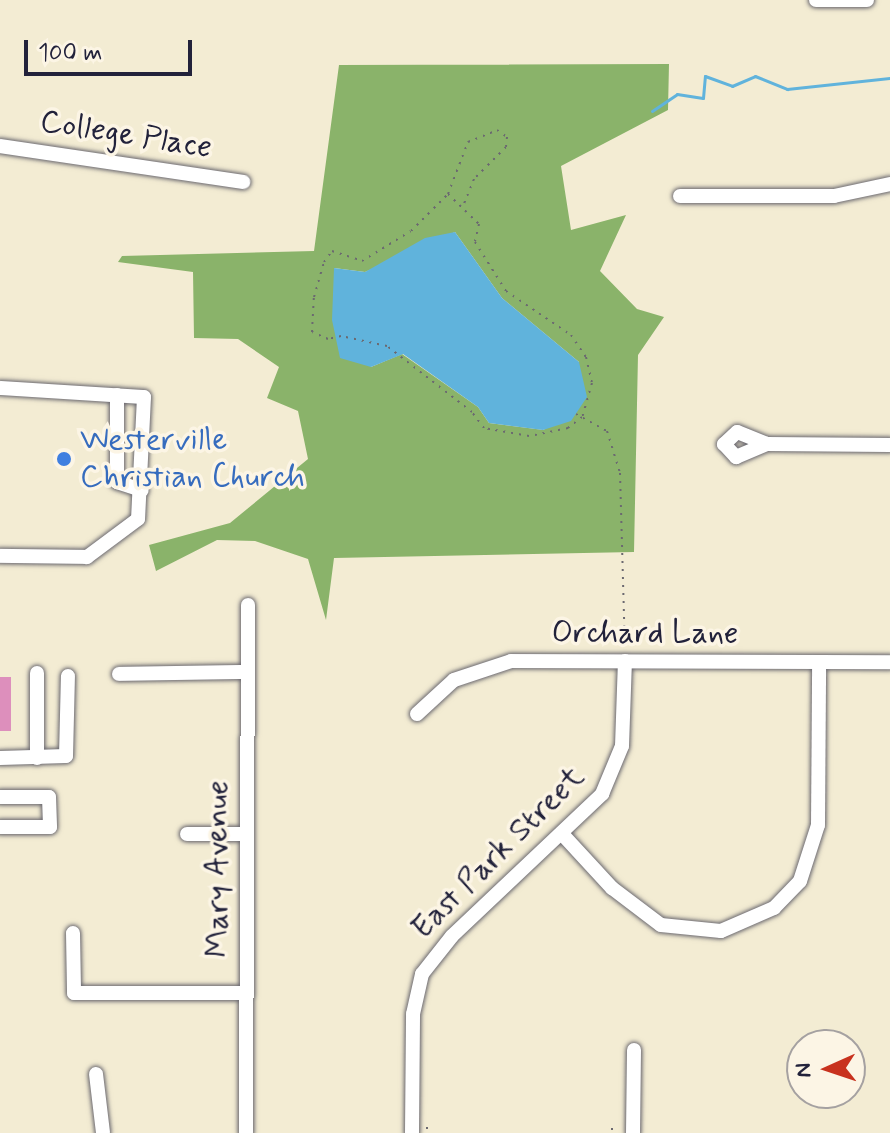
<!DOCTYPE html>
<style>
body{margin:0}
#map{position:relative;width:890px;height:1133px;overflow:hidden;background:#f3ecd3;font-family:Mynerve,sans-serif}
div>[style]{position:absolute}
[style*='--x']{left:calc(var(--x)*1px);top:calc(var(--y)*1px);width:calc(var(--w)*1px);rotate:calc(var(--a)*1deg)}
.forest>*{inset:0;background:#8ab36a}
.water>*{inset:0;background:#60b3dc}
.stream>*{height:3px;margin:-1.5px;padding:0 1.5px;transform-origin:1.5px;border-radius:1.5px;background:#60b3dc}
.building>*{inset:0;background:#dd8fbc}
.path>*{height:2px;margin-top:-1px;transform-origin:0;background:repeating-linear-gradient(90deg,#6b6970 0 2px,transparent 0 8px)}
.roads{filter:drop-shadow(0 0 2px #6b6970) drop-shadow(0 0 2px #6b6970)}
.minor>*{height:14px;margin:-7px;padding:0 7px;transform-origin:7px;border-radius:7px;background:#fff}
.dots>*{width:22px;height:22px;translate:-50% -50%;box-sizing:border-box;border:4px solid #fcf5e5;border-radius:50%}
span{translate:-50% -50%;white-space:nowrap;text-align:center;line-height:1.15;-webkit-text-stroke:7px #fcf5e5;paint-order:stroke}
.street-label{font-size:32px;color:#22223b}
.shop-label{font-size:32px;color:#366cbe}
.left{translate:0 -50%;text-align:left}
.north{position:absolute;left:786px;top:1029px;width:80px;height:80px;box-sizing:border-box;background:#fcf5e5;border:2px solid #a5a1a1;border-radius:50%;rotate:267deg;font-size:22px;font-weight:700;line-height:32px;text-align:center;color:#22223b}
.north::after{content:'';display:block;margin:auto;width:28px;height:36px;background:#c8321e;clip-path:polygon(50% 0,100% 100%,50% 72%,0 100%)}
.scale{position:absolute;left:24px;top:40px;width:168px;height:36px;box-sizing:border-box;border:4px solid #22223b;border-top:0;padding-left:10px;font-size:24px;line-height:28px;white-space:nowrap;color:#22223b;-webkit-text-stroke:6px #fcf5e5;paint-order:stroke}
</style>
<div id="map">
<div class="forest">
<div style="clip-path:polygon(evenodd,669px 64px,668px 110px,561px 166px,571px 230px,626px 215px,600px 271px,637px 309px,664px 317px,638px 355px,634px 552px,334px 558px,326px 620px,308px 559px,255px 541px,217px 540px,156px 571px,149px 545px,230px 523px,308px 459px,298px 411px,267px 398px,279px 367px,238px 339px,194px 338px,193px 272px,118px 262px,122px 256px,314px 251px,339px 65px,669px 64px,455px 232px,502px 298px,579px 362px,544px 430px,489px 423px,478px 407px,402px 354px,371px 367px,334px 268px,365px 272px,455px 232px)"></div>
</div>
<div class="water">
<div style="clip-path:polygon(455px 232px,502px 298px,579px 362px,587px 397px,571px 421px,543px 430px,489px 423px,478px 407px,403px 354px,371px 367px,340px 358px,332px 320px,334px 268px,365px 272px,425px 238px)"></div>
</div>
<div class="stream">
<div style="--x:652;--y:111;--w:30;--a:-34"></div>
<div style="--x:677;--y:94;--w:26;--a:9"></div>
<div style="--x:703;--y:98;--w:22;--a:-85"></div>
<div style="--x:705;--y:76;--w:29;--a:20"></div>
<div style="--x:732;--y:86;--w:25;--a:-23"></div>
<div style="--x:755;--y:76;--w:35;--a:22"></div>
<div style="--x:787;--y:89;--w:104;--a:-6.1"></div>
</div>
<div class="building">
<div style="clip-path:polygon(0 677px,11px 677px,11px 731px,0 731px)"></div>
</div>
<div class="path">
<div style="--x:448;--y:194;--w:43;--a:44.1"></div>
<div style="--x:479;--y:224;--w:18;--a:103"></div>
<div style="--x:475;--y:242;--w:58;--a:57.7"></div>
<div style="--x:506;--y:291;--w:78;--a:34.1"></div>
<div style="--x:571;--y:335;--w:27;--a:56"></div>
<div style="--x:586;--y:357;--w:27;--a:77"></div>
<div style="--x:592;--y:383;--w:35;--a:106"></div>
<div style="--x:582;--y:417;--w:18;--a:142"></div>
<div style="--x:568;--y:428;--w:40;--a:168"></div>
<div style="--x:529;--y:436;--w:46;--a:-169.9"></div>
<div style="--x:484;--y:428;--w:20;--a:-127"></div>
<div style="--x:472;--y:412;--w:108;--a:-142.2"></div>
<div style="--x:387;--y:346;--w:47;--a:-167.7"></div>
<div style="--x:341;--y:336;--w:13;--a:167"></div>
<div style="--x:328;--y:339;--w:17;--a:-156"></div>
<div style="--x:312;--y:332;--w:35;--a:-87"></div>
<div style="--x:314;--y:297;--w:36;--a:-74"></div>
<div style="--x:324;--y:262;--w:14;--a:-54"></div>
<div style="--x:332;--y:251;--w:32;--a:18"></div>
<div style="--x:362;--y:261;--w:57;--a:-31.5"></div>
<div style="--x:411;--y:231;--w:52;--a:-45"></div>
<div style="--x:448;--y:194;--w:56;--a:-69"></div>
<div style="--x:468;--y:142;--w:31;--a:-22"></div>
<div style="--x:497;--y:130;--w:12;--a:35"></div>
<div style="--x:507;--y:137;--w:10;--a:96"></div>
<div style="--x:506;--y:147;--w:45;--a:135"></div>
<div style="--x:474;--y:179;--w:29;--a:112"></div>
<div style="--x:576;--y:414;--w:35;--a:29"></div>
<div style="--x:607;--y:431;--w:44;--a:72.8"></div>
<div style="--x:620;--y:473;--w:175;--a:88.4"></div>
<div style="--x:612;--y:1128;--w:4;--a:90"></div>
<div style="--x:427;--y:1129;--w:4;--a:-90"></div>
</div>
<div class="roads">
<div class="minor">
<div style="--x:816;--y:0;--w:51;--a:0"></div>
<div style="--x:0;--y:146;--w:246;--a:8.4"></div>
<div style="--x:680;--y:196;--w:154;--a:0"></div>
<div style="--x:834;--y:196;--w:57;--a:-12.1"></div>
<div style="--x:0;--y:388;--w:144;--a:3.6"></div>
<div style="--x:144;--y:397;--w:122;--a:92.8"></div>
<div style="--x:138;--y:519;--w:64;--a:143.3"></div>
<div style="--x:87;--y:557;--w:87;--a:-179.3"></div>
<div style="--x:117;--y:395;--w:87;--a:90"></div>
<div style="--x:117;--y:482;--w:26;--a:18"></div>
<div style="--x:767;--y:444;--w:32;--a:-158"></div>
<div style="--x:737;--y:432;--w:18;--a:137"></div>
<div style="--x:724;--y:444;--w:18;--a:47"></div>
<div style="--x:736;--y:457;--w:34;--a:-23"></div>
<div style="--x:767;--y:444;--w:123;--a:0.5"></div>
<div style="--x:119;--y:674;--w:129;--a:-0.9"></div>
<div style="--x:417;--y:714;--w:50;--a:-42.6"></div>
<div style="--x:454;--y:680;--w:60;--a:-18.4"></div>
<div style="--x:511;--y:661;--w:379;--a:0.2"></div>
<div style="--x:0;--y:758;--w:66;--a:-1.7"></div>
<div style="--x:66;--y:756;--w:80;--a:-88.6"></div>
<div style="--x:37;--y:758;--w:85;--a:-90"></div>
<div style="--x:0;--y:797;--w:49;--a:0"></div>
<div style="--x:49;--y:797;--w:30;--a:88"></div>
<div style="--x:50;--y:827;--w:50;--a:180"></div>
<div style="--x:187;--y:834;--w:59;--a:0"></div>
<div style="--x:564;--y:836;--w:71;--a:47.3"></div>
<div style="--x:612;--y:888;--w:61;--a:37.1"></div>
<div style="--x:661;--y:925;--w:60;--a:5.7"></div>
<div style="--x:721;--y:931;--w:58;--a:-23.5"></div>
<div style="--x:774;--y:908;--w:37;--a:-46"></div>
<div style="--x:800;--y:881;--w:59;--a:-72.2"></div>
<div style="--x:818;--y:825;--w:163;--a:-89.6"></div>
<div style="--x:73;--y:933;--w:60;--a:89"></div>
<div style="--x:74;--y:993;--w:172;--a:0"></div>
<div style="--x:96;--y:1074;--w:59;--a:83.2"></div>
<div style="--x:246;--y:1133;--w:528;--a:-89.78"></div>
<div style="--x:412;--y:1133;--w:119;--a:-89.5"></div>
<div style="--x:413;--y:1014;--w:41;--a:-77.3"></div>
<div style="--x:422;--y:974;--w:48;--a:-51.7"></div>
<div style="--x:452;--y:936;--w:207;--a:-43.4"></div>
<div style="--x:602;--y:794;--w:52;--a:-67.4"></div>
<div style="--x:622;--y:746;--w:85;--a:-88"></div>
<div style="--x:633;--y:1133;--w:83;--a:-89.3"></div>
</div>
</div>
<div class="dots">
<div style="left:64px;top:459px;background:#3f7fe0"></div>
</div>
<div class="street-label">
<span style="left:126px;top:135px;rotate:9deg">College Place</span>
<span style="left:645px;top:633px">Orchard Lane</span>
<span style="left:498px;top:853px;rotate:-45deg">East Park Street</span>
<span style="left:218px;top:869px;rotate:-90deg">Mary Avenue</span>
</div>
<div class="shop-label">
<span class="left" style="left:80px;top:459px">Westerville<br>Christian Church</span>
</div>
<div class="north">N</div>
<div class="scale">100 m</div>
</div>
